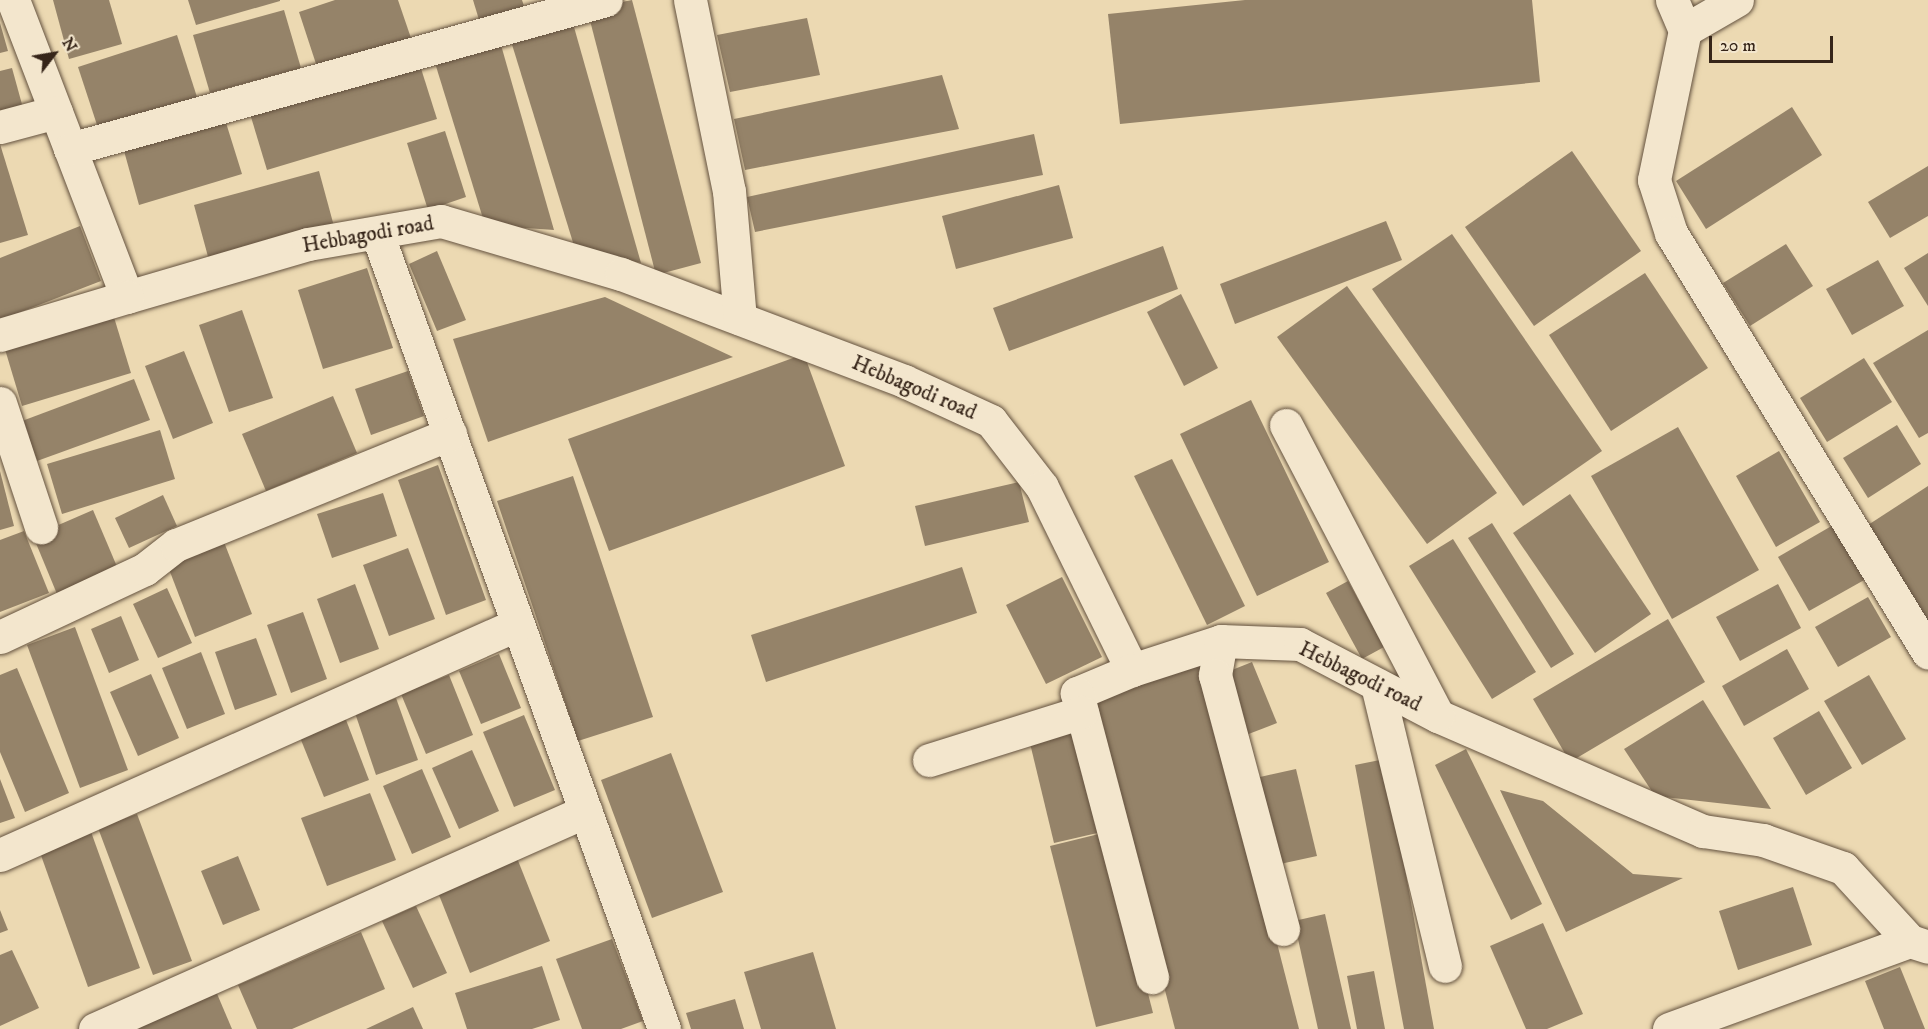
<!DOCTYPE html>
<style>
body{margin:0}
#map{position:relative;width:1928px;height:1029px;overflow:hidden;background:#ecd9b2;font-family:"IM FELL DW Pica",serif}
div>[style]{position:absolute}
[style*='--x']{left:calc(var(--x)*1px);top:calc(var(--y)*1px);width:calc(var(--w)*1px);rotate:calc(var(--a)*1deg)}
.building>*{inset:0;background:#958369}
.roads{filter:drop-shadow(0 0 2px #64523f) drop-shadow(0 0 2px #64523f)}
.minor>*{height:33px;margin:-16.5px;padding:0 16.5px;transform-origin:16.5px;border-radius:16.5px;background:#f3e6cd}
span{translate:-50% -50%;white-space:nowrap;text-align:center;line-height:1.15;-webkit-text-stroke:4.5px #f3e6cd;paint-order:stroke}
.street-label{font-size:21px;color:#362519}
.north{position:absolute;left:24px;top:24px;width:60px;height:60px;-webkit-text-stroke:4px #f3e6cd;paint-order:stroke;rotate:59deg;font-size:16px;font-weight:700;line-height:24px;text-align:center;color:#362519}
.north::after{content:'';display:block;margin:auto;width:21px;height:27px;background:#362519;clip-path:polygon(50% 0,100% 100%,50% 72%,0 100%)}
.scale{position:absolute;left:1709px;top:36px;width:124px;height:27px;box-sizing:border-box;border:3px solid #362519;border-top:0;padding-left:8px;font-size:18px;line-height:21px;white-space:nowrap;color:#362519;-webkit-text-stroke:4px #f3e6cd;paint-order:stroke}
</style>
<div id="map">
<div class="building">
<div style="clip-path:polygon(53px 0,109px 0,122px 44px,69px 59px)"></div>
<div style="clip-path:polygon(188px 0,280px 0,280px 1px,196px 25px)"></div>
<div style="clip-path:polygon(335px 0,398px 0,412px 41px,319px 73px,299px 12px)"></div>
<div style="clip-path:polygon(473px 0,522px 0,525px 9px,480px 23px)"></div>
<div style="clip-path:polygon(632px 0,701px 263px,656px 275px,587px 9px)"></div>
<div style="clip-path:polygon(1245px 0,1532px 0,1540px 82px,1120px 124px,1108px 14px)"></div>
<div style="clip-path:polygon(284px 10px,301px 68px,210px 93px,193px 35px)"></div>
<div style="clip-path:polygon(807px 18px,820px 75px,730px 92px,717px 35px)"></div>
<div style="clip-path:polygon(572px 20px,641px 263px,575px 249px,510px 38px)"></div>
<div style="clip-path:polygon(0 23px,8px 51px,0 53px)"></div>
<div style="clip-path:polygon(177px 35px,197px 97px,98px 128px,78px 67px)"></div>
<div style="clip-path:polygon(501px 45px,554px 230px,485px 225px,435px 63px)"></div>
<div style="clip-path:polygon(418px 59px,437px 119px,267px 170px,248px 107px)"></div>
<div style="clip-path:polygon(12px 68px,23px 108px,0 115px,0 71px)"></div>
<div style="clip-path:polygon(942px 75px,959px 129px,745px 170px,734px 119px)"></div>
<div style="clip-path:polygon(1792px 107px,1822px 155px,1706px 229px,1676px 181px)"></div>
<div style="clip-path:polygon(222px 110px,242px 174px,139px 205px,121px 140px)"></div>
<div style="clip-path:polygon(445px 131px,466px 197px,428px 210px,407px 143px)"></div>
<div style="clip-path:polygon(1034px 134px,1043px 175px,755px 232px,747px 197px)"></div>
<div style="clip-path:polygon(0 144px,28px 235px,0 243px)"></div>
<div style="clip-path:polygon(1572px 151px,1641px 251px,1534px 326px,1465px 227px)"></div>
<div style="clip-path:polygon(1928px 166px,1928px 216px,1890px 238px,1868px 202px)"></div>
<div style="clip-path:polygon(319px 171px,335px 230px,210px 264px,194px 205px)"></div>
<div style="clip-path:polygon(1059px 185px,1073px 238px,956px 269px,942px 216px)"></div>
<div style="clip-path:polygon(1386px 221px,1402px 260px,1235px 324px,1220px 284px)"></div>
<div style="clip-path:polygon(80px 226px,101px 281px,0 320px,0 258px)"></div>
<div style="clip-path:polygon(1452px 234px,1602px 451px,1523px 506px,1372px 289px)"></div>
<div style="clip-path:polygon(1786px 244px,1813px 286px,1750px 326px,1723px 283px)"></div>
<div style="clip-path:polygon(1163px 246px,1178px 289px,1009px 351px,993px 308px)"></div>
<div style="clip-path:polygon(437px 251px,466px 320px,437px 331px,409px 264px)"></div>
<div style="clip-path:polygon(1928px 253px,1928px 306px,1904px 268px)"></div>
<div style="clip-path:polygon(1878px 260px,1904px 306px,1852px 335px,1826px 289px)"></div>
<div style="clip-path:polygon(367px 268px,393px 348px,323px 369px,298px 290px)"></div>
<div style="clip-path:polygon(1645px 273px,1708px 368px,1611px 431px,1549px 335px)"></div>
<div style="clip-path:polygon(1347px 286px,1497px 493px,1427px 544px,1277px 337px)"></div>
<div style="clip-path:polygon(1181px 294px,1218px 368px,1184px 386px,1147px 312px)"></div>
<div style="clip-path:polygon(605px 297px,733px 357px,488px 442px,453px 339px)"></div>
<div style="clip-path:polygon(242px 310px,273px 398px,229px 412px,199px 325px)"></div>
<div style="clip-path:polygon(113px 314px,131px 373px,22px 406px,4px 346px)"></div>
<div style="clip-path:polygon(1928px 330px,1928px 433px,1919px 438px,1873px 363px)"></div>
<div style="clip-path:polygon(184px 351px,213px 423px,173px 439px,145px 366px)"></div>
<div style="clip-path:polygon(804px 354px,845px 466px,609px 551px,568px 439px)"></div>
<div style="clip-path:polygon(1864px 358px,1892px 402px,1827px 442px,1800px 398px)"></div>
<div style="clip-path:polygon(408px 371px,424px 416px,371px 435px,355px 389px)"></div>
<div style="clip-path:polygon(134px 379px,150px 420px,37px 461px,22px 421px)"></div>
<div style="clip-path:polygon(333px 396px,357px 453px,266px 491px,242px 434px)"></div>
<div style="clip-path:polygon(1251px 400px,1329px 562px,1257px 596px,1180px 434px)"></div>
<div style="clip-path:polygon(1897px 425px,1921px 464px,1868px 498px,1843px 458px)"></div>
<div style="clip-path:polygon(1678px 427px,1759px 570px,1672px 619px,1591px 476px)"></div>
<div style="clip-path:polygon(160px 430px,175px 479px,62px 514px,47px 464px)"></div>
<div style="clip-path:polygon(1779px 451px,1820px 522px,1776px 547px,1736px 476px)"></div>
<div style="clip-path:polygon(1172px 459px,1245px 606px,1207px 625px,1134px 476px)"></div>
<div style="clip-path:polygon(438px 465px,486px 600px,446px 615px,398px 480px)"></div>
<div style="clip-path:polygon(0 471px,14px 526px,0 530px)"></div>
<div style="clip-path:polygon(573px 476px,653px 717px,578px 741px,497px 501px)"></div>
<div style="clip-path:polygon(1019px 482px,1029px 522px,925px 546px,915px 506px)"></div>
<div style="clip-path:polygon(1928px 486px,1928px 621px,1868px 525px)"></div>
<div style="clip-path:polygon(383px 493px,397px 536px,332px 558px,317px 514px)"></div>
<div style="clip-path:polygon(1570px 494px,1651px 614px,1595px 653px,1513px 533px)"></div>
<div style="clip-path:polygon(163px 495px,177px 526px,129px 548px,115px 518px)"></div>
<div style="clip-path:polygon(93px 510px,118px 569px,57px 594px,33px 536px)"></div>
<div style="clip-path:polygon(1492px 523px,1574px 654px,1551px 668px,1468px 538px)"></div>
<div style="clip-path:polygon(1835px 524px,1866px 579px,1809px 611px,1778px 557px)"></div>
<div style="clip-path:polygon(24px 531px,49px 593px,0 612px,0 540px)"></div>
<div style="clip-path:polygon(1453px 539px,1536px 672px,1492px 699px,1409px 566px)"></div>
<div style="clip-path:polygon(224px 542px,252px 614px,195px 637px,167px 564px)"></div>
<div style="clip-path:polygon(408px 548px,435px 619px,389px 636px,363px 565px)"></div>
<div style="clip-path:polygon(962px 567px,977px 613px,766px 682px,751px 635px)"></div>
<div style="clip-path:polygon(1062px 577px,1102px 657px,1046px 684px,1006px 605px)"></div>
<div style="clip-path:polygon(1348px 581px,1384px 647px,1362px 659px,1326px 593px)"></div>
<div style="clip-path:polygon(355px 584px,379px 649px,340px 663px,317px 599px)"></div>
<div style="clip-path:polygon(1778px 584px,1801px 628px,1740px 661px,1716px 617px)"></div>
<div style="clip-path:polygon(167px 588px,192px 643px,158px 658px,133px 604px)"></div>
<div style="clip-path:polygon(1868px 597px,1891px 637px,1838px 667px,1815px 627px)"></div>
<div style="clip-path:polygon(303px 612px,327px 679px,291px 693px,267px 625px)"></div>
<div style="clip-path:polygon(121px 616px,139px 660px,109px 673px,91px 629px)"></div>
<div style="clip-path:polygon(1668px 619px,1705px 682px,1570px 762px,1533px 699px)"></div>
<div style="clip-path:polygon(75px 627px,128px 770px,80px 788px,27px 645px)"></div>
<div style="clip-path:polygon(256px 638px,277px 695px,235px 710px,215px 652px)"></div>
<div style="clip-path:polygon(1787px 649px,1809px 689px,1744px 726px,1722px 686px)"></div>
<div style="clip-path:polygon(201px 652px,225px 714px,187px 729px,162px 668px)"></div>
<div style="clip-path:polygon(499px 654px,521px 708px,481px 724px,459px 671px)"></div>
<div style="clip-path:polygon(1205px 662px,1299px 1029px,1175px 1029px,1088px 692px)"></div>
<div style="clip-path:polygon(1252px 662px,1277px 723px,1246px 735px,1222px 674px)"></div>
<div style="clip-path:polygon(17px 668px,69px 793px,25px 812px,0 752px,0 675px)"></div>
<div style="clip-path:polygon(151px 674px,179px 738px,138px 756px,110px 692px)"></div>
<div style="clip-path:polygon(449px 675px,473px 735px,426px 754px,401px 694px)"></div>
<div style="clip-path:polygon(1869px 675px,1906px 739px,1862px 765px,1824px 701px)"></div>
<div style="clip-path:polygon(396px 698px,418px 760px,376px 775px,355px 713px)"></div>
<div style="clip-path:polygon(1703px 700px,1771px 809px,1655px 796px,1624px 749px)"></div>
<div style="clip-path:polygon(1819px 711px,1852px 768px,1806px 795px,1773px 738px)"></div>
<div style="clip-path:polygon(343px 712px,369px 780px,324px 797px,297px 730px)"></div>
<div style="clip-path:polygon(524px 715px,555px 790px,514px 807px,483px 732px)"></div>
<div style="clip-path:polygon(1081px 723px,1106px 831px,1054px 843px,1028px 735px)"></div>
<div style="clip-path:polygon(1466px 749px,1542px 904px,1511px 920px,1435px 765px)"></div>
<div style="clip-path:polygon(472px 750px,499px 811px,459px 829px,432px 768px)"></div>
<div style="clip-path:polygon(671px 753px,723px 892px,652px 918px,601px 780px)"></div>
<div style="clip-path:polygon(1385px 759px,1434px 1029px,1404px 1029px,1355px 765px)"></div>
<div style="clip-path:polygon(422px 769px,451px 837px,412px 854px,383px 786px)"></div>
<div style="clip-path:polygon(1296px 769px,1317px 856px,1280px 864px,1260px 777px)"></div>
<div style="clip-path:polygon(0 779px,15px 818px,0 823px)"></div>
<div style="clip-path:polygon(1500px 790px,1543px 801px,1633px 874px,1683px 878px,1566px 932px)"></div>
<div style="clip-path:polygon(370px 793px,396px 860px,327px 886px,301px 818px)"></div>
<div style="clip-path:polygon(137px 814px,192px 961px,153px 975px,98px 828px)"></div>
<div style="clip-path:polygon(90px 829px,140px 968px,88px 987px,38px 847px)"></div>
<div style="clip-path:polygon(1107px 832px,1153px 1013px,1096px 1027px,1050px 846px)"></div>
<div style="clip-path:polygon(515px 853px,550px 941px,470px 973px,435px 885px)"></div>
<div style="clip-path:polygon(238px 856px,260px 910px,223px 925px,201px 871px)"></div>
<div style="clip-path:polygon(1793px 887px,1812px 945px,1738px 970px,1719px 911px)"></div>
<div style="clip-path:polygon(416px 906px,447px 973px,413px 988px,382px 921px)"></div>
<div style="clip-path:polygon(0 910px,8px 930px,0 933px)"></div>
<div style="clip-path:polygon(1325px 914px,1351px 1029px,1318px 1029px,1294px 921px)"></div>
<div style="clip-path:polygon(1543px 923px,1583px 1014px,1547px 1029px,1526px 1029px,1490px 946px)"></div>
<div style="clip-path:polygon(361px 932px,385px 989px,292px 1029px,257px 1029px,238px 985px)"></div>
<div style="clip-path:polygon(612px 939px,643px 1021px,621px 1029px,582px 1029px,556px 959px)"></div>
<div style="clip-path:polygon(12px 950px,39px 1008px,0 1026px,0 955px)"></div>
<div style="clip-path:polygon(813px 952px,836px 1029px,761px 1029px,744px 972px)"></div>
<div style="clip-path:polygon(542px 966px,560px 1020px,532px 1029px,467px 1029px,455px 993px)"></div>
<div style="clip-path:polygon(1900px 967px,1925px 1029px,1884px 1029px,1865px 981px)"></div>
<div style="clip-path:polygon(1374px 971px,1385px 1029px,1357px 1029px,1347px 976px)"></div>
<div style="clip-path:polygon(215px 989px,232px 1029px,139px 1029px,136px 1022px)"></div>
<div style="clip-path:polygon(735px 999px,744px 1029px,691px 1029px,686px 1013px)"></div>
<div style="clip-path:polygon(413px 1007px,423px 1029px,366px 1029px)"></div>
</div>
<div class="roads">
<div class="minor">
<div style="--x:13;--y:0;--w:318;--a:69"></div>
<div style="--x:127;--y:297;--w:189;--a:-16.3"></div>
<div style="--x:308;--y:244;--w:135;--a:-9.8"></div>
<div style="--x:441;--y:221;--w:188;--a:16.4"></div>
<div style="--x:621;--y:274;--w:303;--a:20.7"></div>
<div style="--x:904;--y:381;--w:96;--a:24.7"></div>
<div style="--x:991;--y:421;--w:83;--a:52.3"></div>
<div style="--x:1042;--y:487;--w:204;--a:63.8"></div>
<div style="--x:1132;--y:670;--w:94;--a:-18"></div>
<div style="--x:1221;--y:641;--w:79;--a:2.2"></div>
<div style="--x:1300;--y:644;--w:156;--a:27.6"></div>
<div style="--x:1438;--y:716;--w:289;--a:23.5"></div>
<div style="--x:1703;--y:831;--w:61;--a:8.5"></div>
<div style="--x:1763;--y:840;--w:85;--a:19.3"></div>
<div style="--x:1843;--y:868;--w:99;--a:47.5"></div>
<div style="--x:1910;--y:941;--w:19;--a:18"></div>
<div style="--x:690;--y:0;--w:195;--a:78.5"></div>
<div style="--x:729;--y:191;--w:128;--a:85.1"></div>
<div style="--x:1672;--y:0;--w:33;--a:67"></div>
<div style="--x:1685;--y:30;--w:153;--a:101.7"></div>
<div style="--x:1654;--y:180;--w:56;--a:72.2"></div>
<div style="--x:1671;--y:233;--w:492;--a:58.5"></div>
<div style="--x:1685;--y:30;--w:60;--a:-30"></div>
<div style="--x:0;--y:127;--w:58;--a:-15"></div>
<div style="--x:70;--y:149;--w:556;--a:-15.54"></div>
<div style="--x:377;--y:233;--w:846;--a:70.17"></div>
<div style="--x:0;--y:335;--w:133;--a:-16.7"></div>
<div style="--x:0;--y:403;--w:131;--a:71.7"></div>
<div style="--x:1286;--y:425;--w:328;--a:62.4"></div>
<div style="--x:0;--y:637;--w:160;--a:-25.1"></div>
<div style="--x:145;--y:569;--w:39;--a:-38"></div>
<div style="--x:176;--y:545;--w:296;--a:-22.1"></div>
<div style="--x:1221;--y:641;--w:35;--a:100"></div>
<div style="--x:1215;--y:675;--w:263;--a:75"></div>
<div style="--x:1132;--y:670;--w:60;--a:157.3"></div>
<div style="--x:1077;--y:693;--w:294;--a:75.2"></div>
<div style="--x:1377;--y:685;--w:289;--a:76.4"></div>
<div style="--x:929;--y:760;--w:160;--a:-17.4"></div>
<div style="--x:0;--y:855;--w:567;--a:-24.03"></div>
<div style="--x:95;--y:1029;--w:537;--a:-23.94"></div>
<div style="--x:1669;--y:1029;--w:257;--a:-20.1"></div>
</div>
</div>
<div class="street-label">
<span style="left:368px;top:235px;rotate:-10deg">Hebbagodi road</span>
<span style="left:914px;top:388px;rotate:23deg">Hebbagodi road</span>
<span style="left:1360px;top:677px;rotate:26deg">Hebbagodi road</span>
</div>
<div class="north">N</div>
<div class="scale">20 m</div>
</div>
